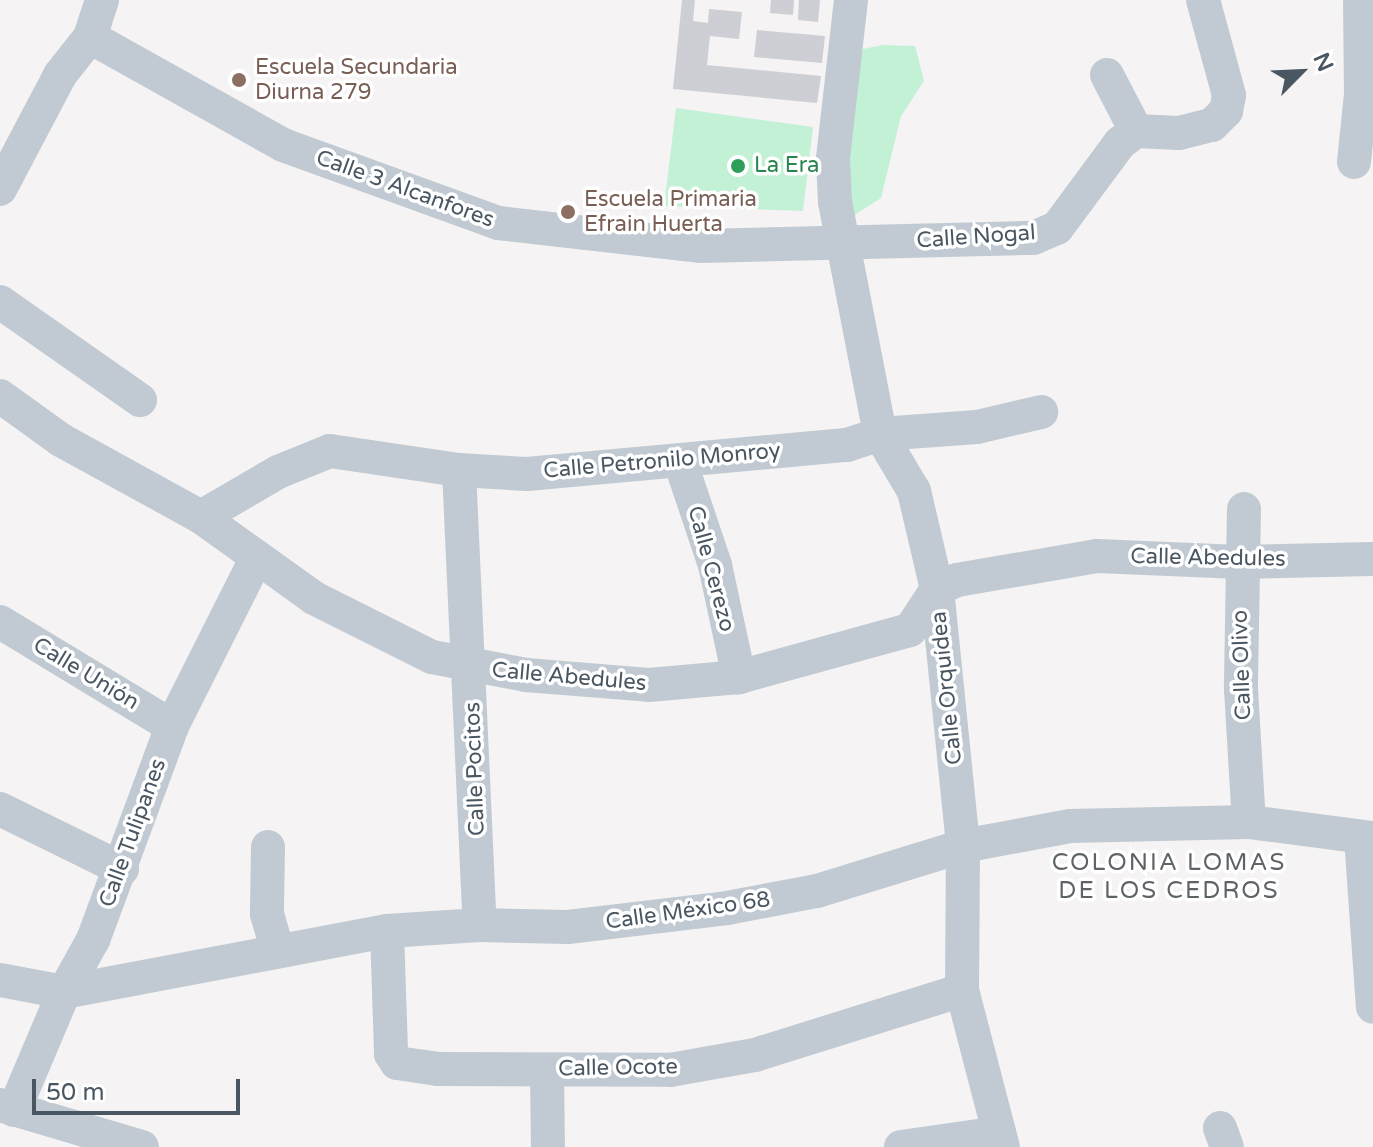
<!DOCTYPE html>
<meta charset="utf-8">
<style>
body{margin:0}
#map{position:relative;width:1373px;height:1147px;overflow:hidden;background:#f5f3f3;font-family:"Varela Round",sans-serif}
div>[style]{position:absolute}
[style*='--x']{left:calc(var(--x)*1px);top:calc(var(--y)*1px);width:calc(var(--w)*1px);rotate:calc(var(--a)*1deg)}
.green>*{inset:0;background:#c3f1d5}
.building>*{inset:0;background:#cdcfd5}
.minor>*{height:34px;margin:-17px;padding:0 17px;transform-origin:17px;border-radius:17px;background:#c1cad2}
.dots>*{width:22px;height:22px;translate:-50% -50%;box-sizing:border-box;border:4px solid #fff;border-radius:50%}
span{translate:-50% -50%;white-space:nowrap;text-align:center;line-height:1.15;-webkit-text-stroke:7px #fff;paint-order:stroke}
.education-label{font-size:22px;color:#785e54}
.left{translate:0 -50%;text-align:left}
.leisure-label{font-size:22px;color:#27864d}
.street-label{font-size:22px;color:#4a5661}
.neighbourhood-label{font-size:24px;color:#5f6368;letter-spacing:2px}
.north{position:absolute;left:1261px;top:32px;width:80px;height:80px;-webkit-text-stroke:6px #fff;paint-order:stroke;rotate:66deg;font-size:22px;font-weight:700;line-height:32px;text-align:center;color:#4a5661}
.north::after{content:'';display:block;margin:auto;width:28px;height:36px;background:#4a5661;clip-path:polygon(50% 0,100% 100%,50% 72%,0 100%)}
.scale{position:absolute;left:32px;top:1079px;width:208px;height:36px;box-sizing:border-box;border:4px solid #4a5661;border-top:0;padding-left:10px;font-size:24px;line-height:28px;white-space:nowrap;color:#4a5661;-webkit-text-stroke:6px #fff;paint-order:stroke}
</style>
<div id="map">
<div class="green">
<div style="clip-path:polygon(883px 45px,915px 46px,924px 81px,901px 116px,881px 198px,853px 216px,840px 169px,853px 51px)"></div>
<div style="clip-path:polygon(676px 108px,813px 127px,803px 211px,664px 206px)"></div>
</div>
<div class="building">
<div style="clip-path:polygon(682px 0,695px 0,693px 21px,708px 23px,709px 9px,742px 12px,739px 39px,710px 36px,707px 65px,821px 76px,817px 103px,673px 89px)"></div>
<div style="clip-path:polygon(771px 0,794px 0,793px 15px,770px 13px)"></div>
<div style="clip-path:polygon(799px 0,820px 0,818px 22px,798px 20px)"></div>
<div style="clip-path:polygon(757px 30px,825px 36px,822px 63px,754px 57px)"></div>
</div>
<div class="minor">
<div style="--x:851;--y:0;--w:160;--a:96.5"></div>
<div style="--x:833;--y:159;--w:43;--a:87.3"></div>
<div style="--x:835;--y:202;--w:236;--a:79"></div>
<div style="--x:880;--y:434;--w:66;--a:59.2"></div>
<div style="--x:914;--y:491;--w:101;--a:76.8"></div>
<div style="--x:937;--y:589;--w:258;--a:84.2"></div>
<div style="--x:963;--y:846;--w:144;--a:90.4"></div>
<div style="--x:962;--y:990;--w:162;--a:75.4"></div>
<div style="--x:90;--y:37;--w:221;--a:29.2"></div>
<div style="--x:283;--y:145;--w:229;--a:19.9"></div>
<div style="--x:498;--y:223;--w:203;--a:6.5"></div>
<div style="--x:700;--y:246;--w:333;--a:-1.4"></div>
<div style="--x:1033;--y:238;--w:26;--a:-23"></div>
<div style="--x:1057;--y:228;--w:106;--a:-53.5"></div>
<div style="--x:1120;--y:143;--w:20;--a:-37"></div>
<div style="--x:1136;--y:131;--w:43;--a:2.7"></div>
<div style="--x:1179;--y:133;--w:34;--a:-14"></div>
<div style="--x:1212;--y:125;--w:20;--a:-45"></div>
<div style="--x:1226;--y:111;--w:16;--a:-79"></div>
<div style="--x:1229;--y:95;--w:98;--a:-105.3"></div>
<div style="--x:1107;--y:75;--w:63;--a:62.6"></div>
<div style="--x:1354;--y:162;--w:68;--a:-84.1"></div>
<div style="--x:1361;--y:94;--w:94;--a:-90.6"></div>
<div style="--x:0;--y:189;--w:129;--a:-62.2"></div>
<div style="--x:60;--y:75;--w:48;--a:-51.7"></div>
<div style="--x:90;--y:37;--w:39;--a:-72"></div>
<div style="--x:0;--y:302;--w:171;--a:35"></div>
<div style="--x:0;--y:396;--w:75;--a:35.8"></div>
<div style="--x:61;--y:440;--w:160;--a:28.8"></div>
<div style="--x:201;--y:517;--w:139;--a:35.6"></div>
<div style="--x:314;--y:598;--w:132;--a:26.6"></div>
<div style="--x:432;--y:657;--w:96;--a:10.8"></div>
<div style="--x:526;--y:675;--w:123;--a:4.6"></div>
<div style="--x:649;--y:685;--w:90;--a:-5.1"></div>
<div style="--x:739;--y:677;--w:177;--a:-15.4"></div>
<div style="--x:910;--y:630;--w:49;--a:-56.6"></div>
<div style="--x:937;--y:589;--w:22;--a:-24"></div>
<div style="--x:957;--y:580;--w:142;--a:-9.7"></div>
<div style="--x:1097;--y:556;--w:143;--a:2.4"></div>
<div style="--x:1240;--y:562;--w:133;--a:-1.3"></div>
<div style="--x:680;--y:461;--w:110;--a:71.4"></div>
<div style="--x:715;--y:565;--w:115;--a:77.9"></div>
<div style="--x:459;--y:470;--w:455;--a:87.4"></div>
<div style="--x:1244;--y:509;--w:180;--a:91"></div>
<div style="--x:1241;--y:689;--w:133;--a:86.6"></div>
<div style="--x:201;--y:517;--w:89;--a:-30.3"></div>
<div style="--x:278;--y:472;--w:56;--a:-22"></div>
<div style="--x:330;--y:451;--w:130;--a:8.4"></div>
<div style="--x:459;--y:470;--w:68;--a:3.4"></div>
<div style="--x:527;--y:474;--w:321;--a:-5.2"></div>
<div style="--x:847;--y:445;--w:35;--a:-18"></div>
<div style="--x:880;--y:434;--w:97;--a:-4.1"></div>
<div style="--x:977;--y:427;--w:66;--a:-13.2"></div>
<div style="--x:0;--y:622;--w:201;--a:31.2"></div>
<div style="--x:0;--y:809;--w:136;--a:26.2"></div>
<div style="--x:1361;--y:837;--w:170;--a:86"></div>
<div style="--x:268;--y:847;--w:67;--a:90.9"></div>
<div style="--x:267;--y:914;--w:36;--a:74"></div>
<div style="--x:387;--y:931;--w:123;--a:88.1"></div>
<div style="--x:391;--y:1054;--w:11;--a:56"></div>
<div style="--x:397;--y:1063;--w:41;--a:8.3"></div>
<div style="--x:438;--y:1069;--w:232;--a:0.2"></div>
<div style="--x:670;--y:1070;--w:86;--a:-10"></div>
<div style="--x:755;--y:1055;--w:217;--a:-17.4"></div>
<div style="--x:0;--y:980;--w:65;--a:10.6"></div>
<div style="--x:64;--y:992;--w:329;--a:-10.7"></div>
<div style="--x:387;--y:931;--w:93;--a:-3.7"></div>
<div style="--x:480;--y:925;--w:88;--a:1.3"></div>
<div style="--x:568;--y:927;--w:160;--a:-6.8"></div>
<div style="--x:727;--y:908;--w:92;--a:-10.7"></div>
<div style="--x:817;--y:891;--w:153;--a:-17.1"></div>
<div style="--x:963;--y:846;--w:109;--a:-10.6"></div>
<div style="--x:1070;--y:826;--w:179;--a:-1.3"></div>
<div style="--x:1249;--y:822;--w:125;--a:7.4"></div>
<div style="--x:547;--y:1070;--w:77;--a:89.3"></div>
<div style="--x:0;--y:1105;--w:148;--a:16.5"></div>
<div style="--x:14;--y:1110;--w:128;--a:-67"></div>
<div style="--x:64;--y:992;--w:60;--a:-60.9"></div>
<div style="--x:93;--y:940;--w:228;--a:-69.7"></div>
<div style="--x:172;--y:726;--w:187;--a:-63.3"></div>
<div style="--x:1220;--y:1128;--w:20;--a:70"></div>
<div style="--x:901;--y:1147;--w:99;--a:-8.1"></div>
</div>
<div class="dots">
<div style="left:239px;top:80px;background:#8d6e63"></div>
<div style="left:738px;top:166px;background:#2e9e5b"></div>
<div style="left:568px;top:212px;background:#8d6e63"></div>
</div>
<div class="education-label">
<span class="left" style="left:255px;top:80px">Escuela Secundaria<br>Diurna 279</span>
<span class="left" style="left:584px;top:212px">Escuela Primaria<br>Efrain Huerta</span>
</div>
<div class="leisure-label">
<span class="left" style="left:754px;top:166px">La Era</span>
</div>
<div class="street-label">
<span style="left:405px;top:189px;rotate:20deg">Calle 3 Alcanfores</span>
<span style="left:976px;top:237px;rotate:-4deg">Calle Nogal</span>
<span style="left:662px;top:461px;rotate:-5deg">Calle Petronilo Monroy</span>
<span style="left:1208px;top:558px;rotate:1deg">Calle Abedules</span>
<span style="left:711px;top:569px;rotate:75deg">Calle Cerezo</span>
<span style="left:1242px;top:665px;rotate:-92deg">Calle Olivo</span>
<span style="left:86px;top:674px;rotate:31deg">Calle Unión</span>
<span style="left:569px;top:677px;rotate:5deg">Calle Abedules</span>
<span style="left:947px;top:688px;rotate:-96deg">Calle Orquídea</span>
<span style="left:475px;top:769px;rotate:-92deg">Calle Pocitos</span>
<span style="left:133px;top:833px;rotate:-70deg">Calle Tulipanes</span>
<span style="left:688px;top:911px;rotate:-8deg">Calle México 68</span>
<span style="left:618px;top:1068px;rotate:-1deg">Calle Ocote</span>
</div>
<div class="neighbourhood-label">
<span style="left:1169px;top:877px">COLONIA LOMAS<br>DE LOS CEDROS</span>
</div>
<div class="north">N</div>
<div class="scale">50 m</div>
</div>
